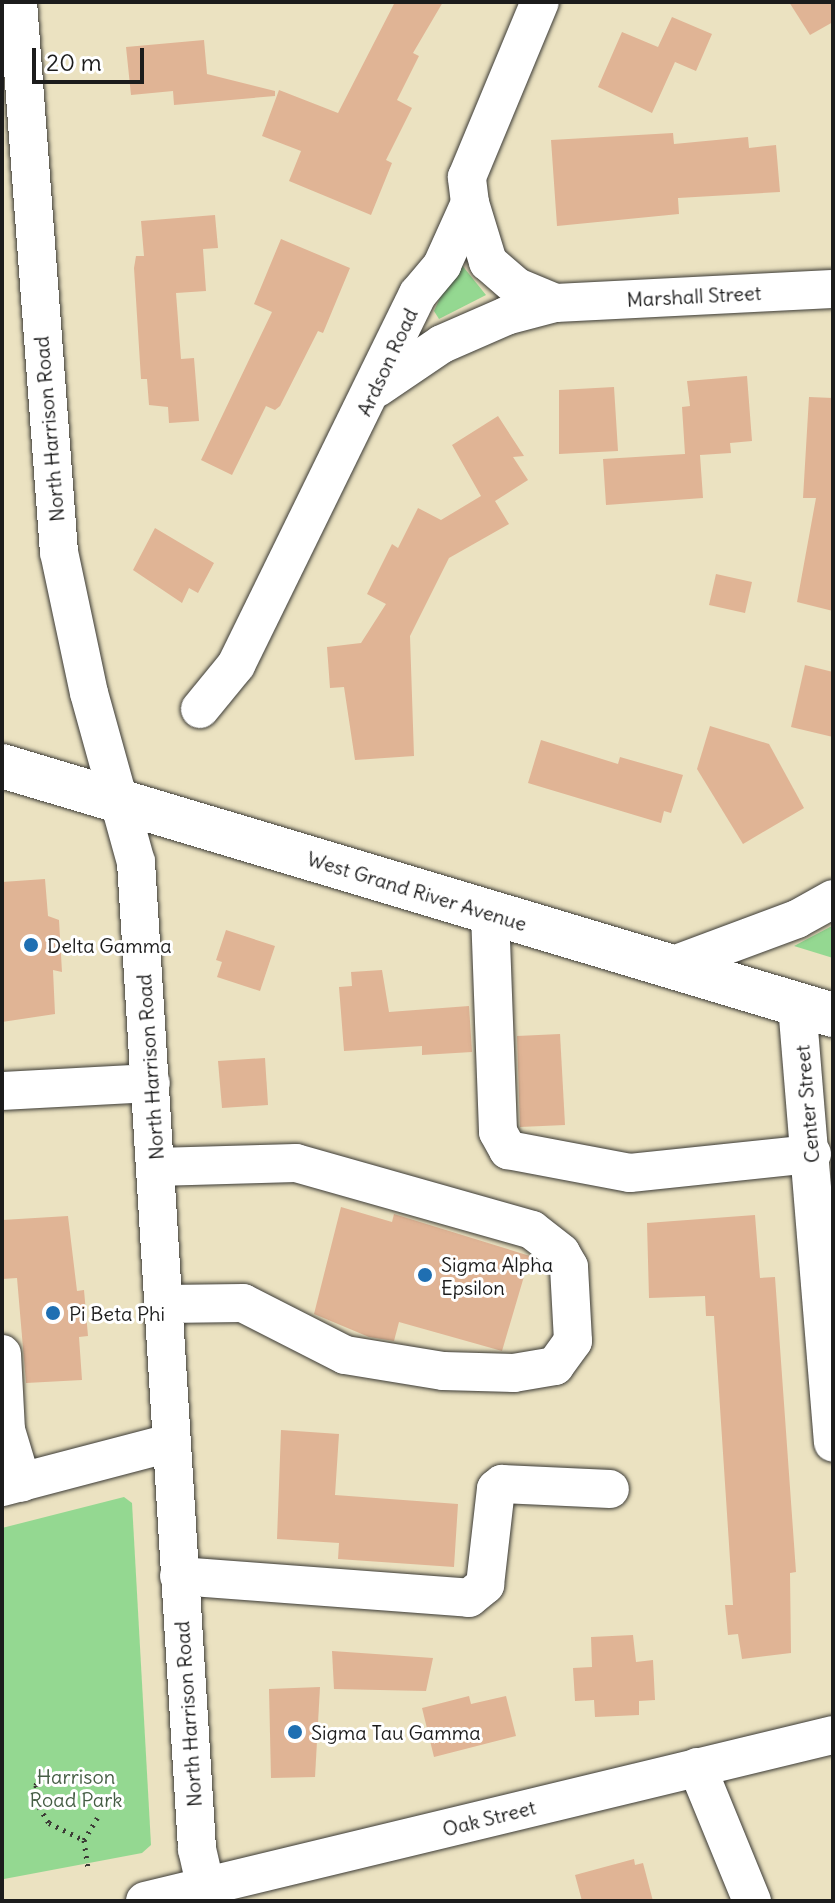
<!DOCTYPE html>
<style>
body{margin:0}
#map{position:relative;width:835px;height:1903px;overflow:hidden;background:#ebe2c1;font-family:Delius,sans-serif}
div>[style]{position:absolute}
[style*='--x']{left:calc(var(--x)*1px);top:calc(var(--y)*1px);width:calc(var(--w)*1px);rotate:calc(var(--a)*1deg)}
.green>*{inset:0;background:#94d891}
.building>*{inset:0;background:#e0b495}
.path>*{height:5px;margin-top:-2.5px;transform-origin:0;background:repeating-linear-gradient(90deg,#3b3a35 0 2px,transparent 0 8px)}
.roads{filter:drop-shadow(0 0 2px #3b3a35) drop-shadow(0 0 2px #3b3a35)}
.minor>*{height:38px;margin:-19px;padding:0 19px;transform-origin:19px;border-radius:19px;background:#fff}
.major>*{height:44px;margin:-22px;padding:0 22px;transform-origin:22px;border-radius:22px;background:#fff}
.dots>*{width:22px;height:22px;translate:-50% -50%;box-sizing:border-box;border:4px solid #fff;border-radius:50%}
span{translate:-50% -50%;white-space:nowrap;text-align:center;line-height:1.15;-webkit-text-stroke:6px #fff;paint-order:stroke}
.street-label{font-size:20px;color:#1c1c1c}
.poi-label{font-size:20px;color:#1c1c1c}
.left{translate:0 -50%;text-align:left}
.park-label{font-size:20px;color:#465e45}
.frame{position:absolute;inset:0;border:4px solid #1c1c1c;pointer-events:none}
.scale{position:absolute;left:32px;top:48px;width:112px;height:36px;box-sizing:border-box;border:4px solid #1c1c1c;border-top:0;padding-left:10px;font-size:24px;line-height:28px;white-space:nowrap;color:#1c1c1c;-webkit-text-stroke:6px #fff;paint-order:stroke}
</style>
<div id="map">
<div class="green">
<div style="clip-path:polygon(461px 264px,486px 295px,439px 319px,434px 311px,454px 267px)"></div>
<div style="clip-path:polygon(833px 925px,833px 958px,794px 946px,830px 927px)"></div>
<div style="clip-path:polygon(124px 1497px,132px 1503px,151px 1845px,142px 1853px,4px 1879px,2px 1528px)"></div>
</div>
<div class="building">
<div style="clip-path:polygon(395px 2px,443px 2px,413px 53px,419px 56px,397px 100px,412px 108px,386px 160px,392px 163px,371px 215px,289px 181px,301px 151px,262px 136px,279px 90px,338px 113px)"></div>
<div style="clip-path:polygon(789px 2px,833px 2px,833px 22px,810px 35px)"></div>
<div style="clip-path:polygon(672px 17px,712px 34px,696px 71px,675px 62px,652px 113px,598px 87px,622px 32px,658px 47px)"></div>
<div style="clip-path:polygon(204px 40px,207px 74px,275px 91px,275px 96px,174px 105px,173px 91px,131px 95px,126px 47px)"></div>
<div style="clip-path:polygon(673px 133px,674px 144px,748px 137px,749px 148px,776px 145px,780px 192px,678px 198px,679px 214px,557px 226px,551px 140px)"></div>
<div style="clip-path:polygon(215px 215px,218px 248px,203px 249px,206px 291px,176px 293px,181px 359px,194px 358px,199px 421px,169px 423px,168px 407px,149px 405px,147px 379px,141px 379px,134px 268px,136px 256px,144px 256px,141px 221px)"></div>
<div style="clip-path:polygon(281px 239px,350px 268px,323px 333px,318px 331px,280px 406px,275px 410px,266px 406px,232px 475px,201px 460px,272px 312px,254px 304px)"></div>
<div style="clip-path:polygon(747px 376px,752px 441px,730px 443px,731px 453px,700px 455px,703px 498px,606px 505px,603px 459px,685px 454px,682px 407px,690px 406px,687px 381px)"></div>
<div style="clip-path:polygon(614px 387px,618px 451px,559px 454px,559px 390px)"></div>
<div style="clip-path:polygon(809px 397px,833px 398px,833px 611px,797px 602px,816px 498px,803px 498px)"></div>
<div style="clip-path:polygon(498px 416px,524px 456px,513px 457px,528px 480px,495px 501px,509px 524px,449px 558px,410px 636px,414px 756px,355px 760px,344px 687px,330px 688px,327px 647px,361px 643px,386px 604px,367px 594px,392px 544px,398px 548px,418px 508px,441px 520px,481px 496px,452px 445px)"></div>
<div style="clip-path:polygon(155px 528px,214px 563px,198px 593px,189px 588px,182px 603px,133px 570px)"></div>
<div style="clip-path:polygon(716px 574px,752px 582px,745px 613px,709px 605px)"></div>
<div style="clip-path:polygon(805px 665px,833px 672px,833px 737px,791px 727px)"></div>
<div style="clip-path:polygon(710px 726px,769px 744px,804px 808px,743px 844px,697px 769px)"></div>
<div style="clip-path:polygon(541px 740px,618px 764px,620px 757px,683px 775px,671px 813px,664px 811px,661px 823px,528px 783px)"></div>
<div style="clip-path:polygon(45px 879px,48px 916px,59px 920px,62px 972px,53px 970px,55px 1014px,2px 1022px,2px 882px)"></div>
<div style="clip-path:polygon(226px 930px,275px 946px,260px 991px,217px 977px,222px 962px,216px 960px)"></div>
<div style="clip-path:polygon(382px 970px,389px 1012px,469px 1006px,472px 1052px,422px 1055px,422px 1046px,344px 1051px,339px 987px,352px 986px,351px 972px)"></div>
<div style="clip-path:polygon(560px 1034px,565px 1125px,520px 1127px,517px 1036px)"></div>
<div style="clip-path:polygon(265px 1058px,268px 1105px,222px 1108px,218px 1061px)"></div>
<div style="clip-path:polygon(341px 1207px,392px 1222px,394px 1214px,530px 1256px,502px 1351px,399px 1322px,394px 1341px,369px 1337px,314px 1314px)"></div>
<div style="clip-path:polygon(755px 1215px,760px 1278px,775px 1277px,796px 1572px,790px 1573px,791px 1653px,742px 1659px,738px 1634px,728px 1635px,725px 1605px,733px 1605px,714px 1316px,706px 1316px,705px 1296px,649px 1298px,647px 1223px)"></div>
<div style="clip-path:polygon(68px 1216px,77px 1291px,84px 1290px,88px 1336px,79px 1337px,82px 1380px,26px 1383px,17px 1278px,2px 1279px,2px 1220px)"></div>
<div style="clip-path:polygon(281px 1430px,339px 1434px,335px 1495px,458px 1504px,454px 1567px,338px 1559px,339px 1543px,277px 1539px)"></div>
<div style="clip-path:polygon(633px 1635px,636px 1662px,653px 1660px,655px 1700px,639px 1701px,639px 1715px,595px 1717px,594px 1700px,575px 1701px,573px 1668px,592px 1667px,591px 1637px)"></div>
<div style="clip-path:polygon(332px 1651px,433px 1658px,426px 1691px,334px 1689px)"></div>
<div style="clip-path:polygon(320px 1687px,315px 1777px,271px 1778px,269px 1689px)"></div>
<div style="clip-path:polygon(469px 1696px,471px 1704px,506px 1696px,516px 1736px,434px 1757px,422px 1708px)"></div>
<div style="clip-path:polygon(634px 1859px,635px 1865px,643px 1863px,653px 1901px,582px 1901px,575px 1875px)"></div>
</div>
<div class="path">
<div style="--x:41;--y:1768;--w:18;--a:106"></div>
<div style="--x:36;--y:1785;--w:22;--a:82"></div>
<div style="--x:39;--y:1807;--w:19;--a:58"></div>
<div style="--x:49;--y:1823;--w:39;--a:26"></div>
<div style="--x:84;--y:1840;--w:30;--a:82"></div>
<div style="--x:84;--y:1840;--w:26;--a:-59"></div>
</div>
<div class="roads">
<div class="minor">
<div style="--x:18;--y:2;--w:552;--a:85.74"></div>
<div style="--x:59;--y:552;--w:144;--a:78"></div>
<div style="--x:89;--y:693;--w:175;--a:74.5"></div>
<div style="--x:136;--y:862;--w:989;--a:86.46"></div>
<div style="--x:197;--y:1849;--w:53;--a:77"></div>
<div style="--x:470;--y:203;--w:62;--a:73"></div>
<div style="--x:488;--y:262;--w:38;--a:41"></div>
<div style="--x:517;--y:287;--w:41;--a:22.8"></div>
<div style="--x:377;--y:388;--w:78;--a:-34.1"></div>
<div style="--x:442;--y:344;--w:70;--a:-23.6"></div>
<div style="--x:506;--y:316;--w:51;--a:-14.9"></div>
<div style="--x:555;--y:303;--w:278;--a:-2.9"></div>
<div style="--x:200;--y:709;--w:57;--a:-50.7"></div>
<div style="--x:236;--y:665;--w:413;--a:-63.9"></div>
<div style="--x:418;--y:294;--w:38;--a:-50"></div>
<div style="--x:442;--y:265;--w:68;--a:-65.7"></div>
<div style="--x:470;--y:203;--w:26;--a:-97"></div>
<div style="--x:467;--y:177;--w:190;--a:-67.4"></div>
<div style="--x:490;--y:913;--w:219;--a:87.9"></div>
<div style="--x:498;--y:1132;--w:21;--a:61"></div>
<div style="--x:508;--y:1150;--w:124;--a:10.7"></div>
<div style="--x:630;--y:1173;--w:183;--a:-6"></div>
<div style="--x:668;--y:967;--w:138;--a:-20.4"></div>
<div style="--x:797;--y:919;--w:41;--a:-29.1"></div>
<div style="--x:797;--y:1005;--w:439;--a:85.3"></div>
<div style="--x:2;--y:1091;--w:149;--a:-3.1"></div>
<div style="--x:156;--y:1167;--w:140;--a:-1.6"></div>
<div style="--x:296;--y:1163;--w:245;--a:15.8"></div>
<div style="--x:532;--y:1230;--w:37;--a:38"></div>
<div style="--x:561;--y:1253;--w:16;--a:60"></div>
<div style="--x:569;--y:1267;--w:74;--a:86.9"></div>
<div style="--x:573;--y:1341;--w:31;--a:126"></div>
<div style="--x:555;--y:1366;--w:42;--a:170.3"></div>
<div style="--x:514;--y:1373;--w:71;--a:-178.4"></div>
<div style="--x:443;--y:1371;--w:99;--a:-170.7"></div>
<div style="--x:345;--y:1355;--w:114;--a:-153"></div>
<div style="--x:243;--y:1303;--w:78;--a:179.3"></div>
<div style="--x:2;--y:1354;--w:76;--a:87"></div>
<div style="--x:6;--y:1430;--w:55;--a:73.2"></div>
<div style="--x:2;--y:1487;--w:174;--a:-14.7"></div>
<div style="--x:179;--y:1576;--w:291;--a:4.3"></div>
<div style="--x:469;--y:1598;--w:21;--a:-39"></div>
<div style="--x:485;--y:1585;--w:97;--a:-83.5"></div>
<div style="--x:496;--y:1489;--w:8;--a:-40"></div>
<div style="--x:502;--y:1484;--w:108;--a:2.7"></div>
<div style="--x:697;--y:1767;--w:145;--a:67.7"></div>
<div style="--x:145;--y:1901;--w:708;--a:-13.57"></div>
</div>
<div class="major">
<div style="--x:2;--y:766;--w:868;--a:16.68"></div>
</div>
</div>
<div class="dots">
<div style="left:31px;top:945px;background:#1f6fb2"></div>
<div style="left:425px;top:1275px;background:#1f6fb2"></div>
<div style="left:53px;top:1313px;background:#1f6fb2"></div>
<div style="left:295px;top:1732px;background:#1f6fb2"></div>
</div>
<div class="street-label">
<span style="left:694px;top:296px;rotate:-3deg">Marshall Street</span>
<span style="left:387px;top:362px;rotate:-65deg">Ardson Road</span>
<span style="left:49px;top:429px;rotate:-95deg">North Harrison Road</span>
<span style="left:417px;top:891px;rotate:17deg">West Grand River Avenue</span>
<span style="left:150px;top:1067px;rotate:-94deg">North Harrison Road</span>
<span style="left:807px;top:1104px;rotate:-95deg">Center Street</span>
<span style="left:188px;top:1714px;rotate:-94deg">North Harrison Road</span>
<span style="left:489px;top:1818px;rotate:-14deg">Oak Street</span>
</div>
<div class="poi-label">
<span class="left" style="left:47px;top:945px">Delta Gamma</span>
<span class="left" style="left:441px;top:1276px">Sigma Alpha<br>Epsilon</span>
<span class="left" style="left:69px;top:1313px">Pi Beta Phi</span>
<span class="left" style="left:311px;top:1732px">Sigma Tau Gamma</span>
</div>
<div class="park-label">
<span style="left:76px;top:1788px">Harrison<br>Road Park</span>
</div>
<div class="frame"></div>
<div class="scale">20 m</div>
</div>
